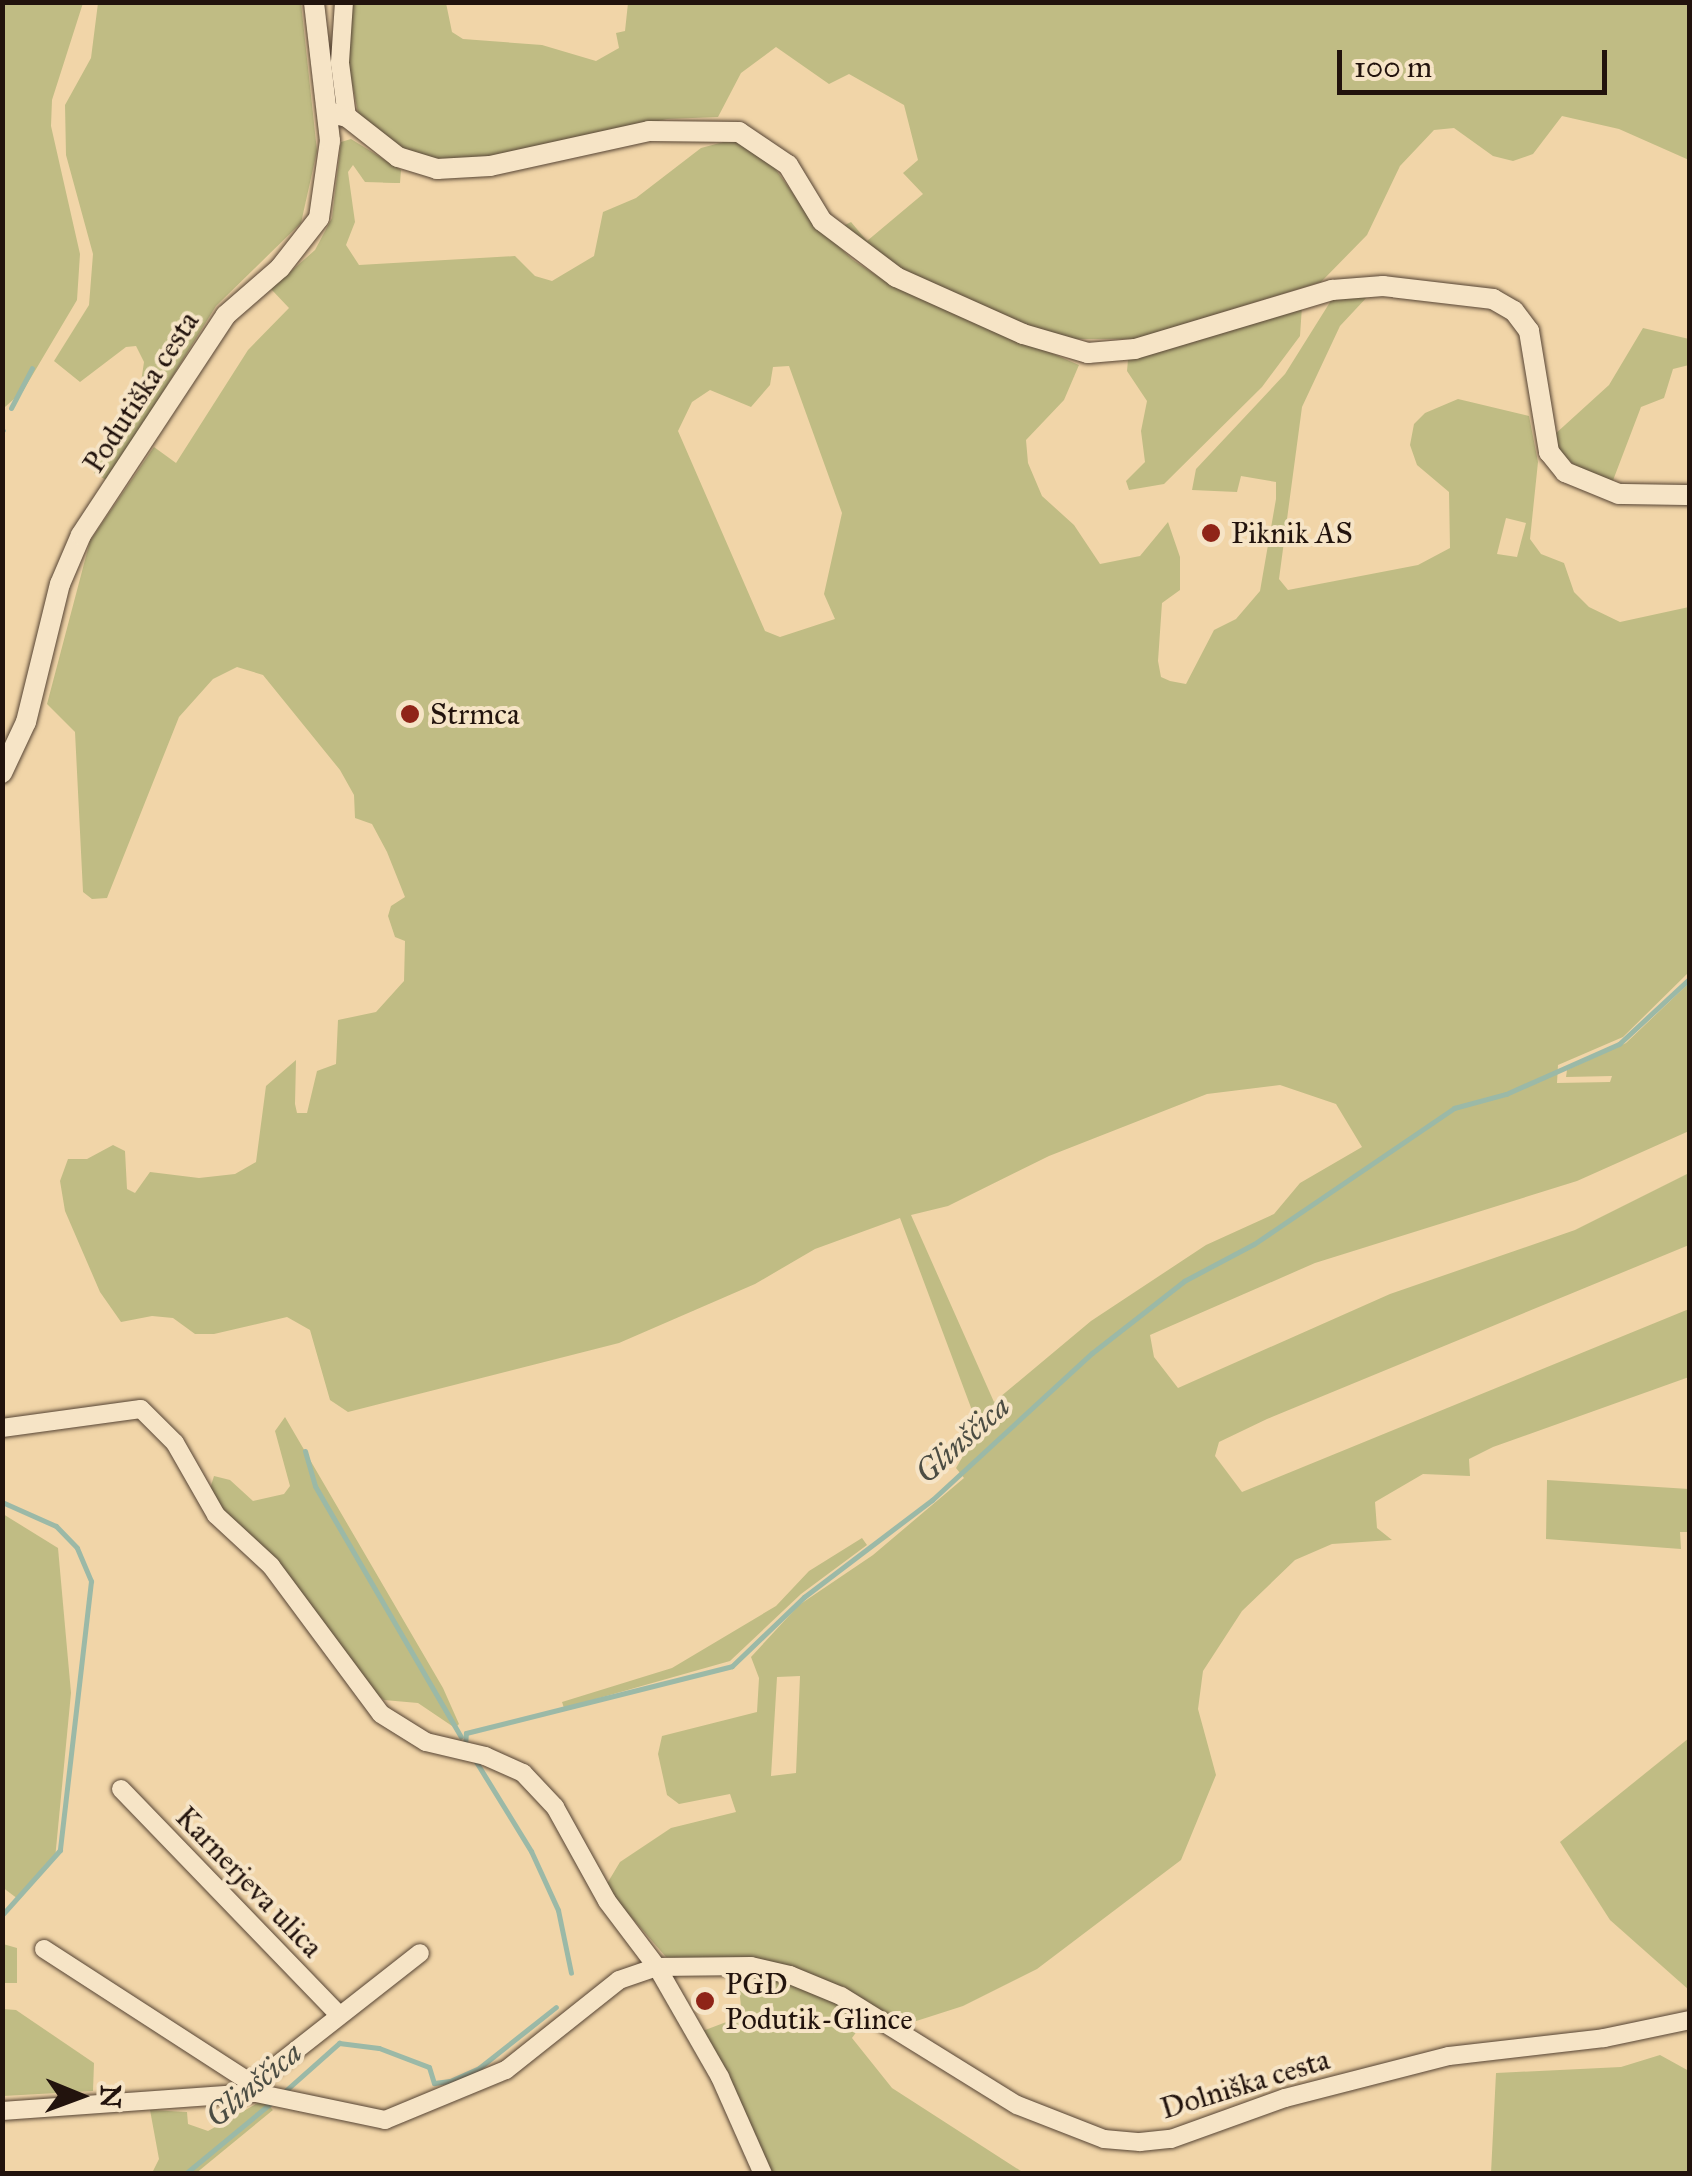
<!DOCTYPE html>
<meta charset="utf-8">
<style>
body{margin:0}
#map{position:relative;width:1692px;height:2176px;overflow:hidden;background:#f1d5a8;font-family:"IM FELL Great Primer",serif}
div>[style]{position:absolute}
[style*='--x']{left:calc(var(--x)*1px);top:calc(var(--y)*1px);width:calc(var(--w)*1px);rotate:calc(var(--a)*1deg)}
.green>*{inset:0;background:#c0bc84}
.stream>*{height:5px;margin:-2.5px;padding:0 2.5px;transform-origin:2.5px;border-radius:2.5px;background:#9bb9a7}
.roads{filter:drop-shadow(0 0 2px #564434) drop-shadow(0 0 2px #564434)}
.minor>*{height:18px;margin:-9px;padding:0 9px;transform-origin:9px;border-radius:9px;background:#f6e4c6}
.tertiary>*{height:20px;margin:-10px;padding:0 10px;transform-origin:10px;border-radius:10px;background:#f6e4c6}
.dots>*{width:28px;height:28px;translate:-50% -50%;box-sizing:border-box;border:5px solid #f6e4c6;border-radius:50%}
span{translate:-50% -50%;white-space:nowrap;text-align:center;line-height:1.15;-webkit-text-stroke:8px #f6e4c6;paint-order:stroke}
.street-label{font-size:30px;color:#22130d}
.poi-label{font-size:30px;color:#22130d}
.left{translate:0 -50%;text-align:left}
.water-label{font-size:32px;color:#4c4d43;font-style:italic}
.frame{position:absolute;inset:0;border:5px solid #22130d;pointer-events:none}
.north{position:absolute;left:30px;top:2046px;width:100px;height:100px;-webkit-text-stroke:8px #f6e4c6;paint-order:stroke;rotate:91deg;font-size:28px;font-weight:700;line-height:40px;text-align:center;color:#22130d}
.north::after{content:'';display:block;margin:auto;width:35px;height:45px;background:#22130d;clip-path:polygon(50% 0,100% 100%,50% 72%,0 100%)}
.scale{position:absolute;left:1337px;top:50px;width:270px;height:45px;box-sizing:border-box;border:5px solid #22130d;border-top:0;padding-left:12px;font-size:30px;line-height:35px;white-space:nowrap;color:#22130d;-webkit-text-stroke:8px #f6e4c6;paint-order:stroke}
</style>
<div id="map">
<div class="green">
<div style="clip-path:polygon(2px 3px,83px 3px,52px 100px,51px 126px,80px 254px,77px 300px,23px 391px,5px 407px)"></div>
<div style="clip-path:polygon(98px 3px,301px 3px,317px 151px,301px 223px,216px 306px,108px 481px,94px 473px,140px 389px,144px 362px,136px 346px,126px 347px,80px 382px,54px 361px,89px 305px,93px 254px,66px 155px,65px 105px,91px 58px)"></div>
<div style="clip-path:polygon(347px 3px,446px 3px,452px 32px,463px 39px,542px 45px,596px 61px,619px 48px,616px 33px,625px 31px,628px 3px,1689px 3px,1689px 160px,1619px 129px,1562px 116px,1533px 154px,1513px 161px,1493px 156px,1454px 128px,1434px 130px,1400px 166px,1367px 235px,1321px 282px,1135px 339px,1066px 339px,965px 301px,869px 253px,843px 226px,851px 222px,867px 241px,923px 194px,903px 173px,918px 160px,904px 105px,849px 74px,829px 84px,776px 47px,741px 73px,718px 117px,667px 119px,486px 159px,442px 160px,397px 149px,359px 117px,346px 54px)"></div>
<div style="clip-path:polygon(evenodd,351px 139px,401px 170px,400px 183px,365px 182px,353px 165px,348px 172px,355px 222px,346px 245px,359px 265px,515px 256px,535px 276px,552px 281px,594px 256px,603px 212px,636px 198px,701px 148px,735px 139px,763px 152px,816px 225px,853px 260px,885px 281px,1079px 365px,1064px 400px,1026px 440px,1028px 463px,1042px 496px,1074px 525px,1100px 564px,1140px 556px,1168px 522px,1180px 557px,1180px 590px,1162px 603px,1158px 661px,1161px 677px,1170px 681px,1186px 684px,1214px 630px,1236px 619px,1260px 591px,1276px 499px,1276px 482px,1241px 476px,1237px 492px,1192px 490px,1196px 469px,1285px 374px,1332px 299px,1368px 296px,1340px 326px,1302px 407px,1279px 579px,1288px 590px,1418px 565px,1450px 548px,1449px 492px,1417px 465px,1410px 445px,1414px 424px,1425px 413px,1458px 399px,1529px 416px,1538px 462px,1530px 539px,1541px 554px,1564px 563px,1574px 592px,1589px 607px,1620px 622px,1689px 607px,1689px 972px,1623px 1037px,1558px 1065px,1557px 1083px,1610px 1082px,1612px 1076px,1566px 1077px,1567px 1070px,1626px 1043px,1689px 983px,1689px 1131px,1577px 1181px,1315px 1263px,1150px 1335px,1154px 1357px,1178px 1388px,1390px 1294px,1575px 1230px,1689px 1173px,1689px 1245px,1267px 1419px,1219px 1442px,1215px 1456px,1242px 1492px,1689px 1309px,1689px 1377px,1493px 1447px,1469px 1459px,1470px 1476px,1423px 1474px,1375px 1502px,1377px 1528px,1392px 1540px,1332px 1544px,1295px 1560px,1242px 1611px,1203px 1671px,1198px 1709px,1216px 1775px,1181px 1860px,1037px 1969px,963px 2006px,907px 2024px,827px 1985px,666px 1957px,605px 1887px,620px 1862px,671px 1828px,736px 1812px,730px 1794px,679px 1804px,667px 1795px,658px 1754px,662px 1736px,757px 1712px,759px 1678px,751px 1657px,799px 1605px,873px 1555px,964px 1478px,956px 1468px,979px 1429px,900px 1218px,815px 1249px,755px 1284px,619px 1343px,348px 1412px,330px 1400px,310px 1330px,287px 1317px,214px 1334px,195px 1334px,173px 1318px,152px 1316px,121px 1322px,100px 1292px,65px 1211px,60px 1181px,68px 1159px,87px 1159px,113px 1145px,125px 1151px,127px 1189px,135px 1193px,150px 1172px,199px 1178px,235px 1174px,256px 1162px,266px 1086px,296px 1060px,295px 1104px,297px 1113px,307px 1113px,317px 1071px,336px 1064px,338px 1020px,376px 1012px,404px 981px,405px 941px,395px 937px,388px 916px,391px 906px,405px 897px,387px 852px,372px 824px,355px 818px,354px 795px,340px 770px,263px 675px,237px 667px,213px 679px,179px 717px,107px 898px,92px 899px,83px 892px,75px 732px,47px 704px,90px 541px,154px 447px,176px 463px,248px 350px,289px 308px,271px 289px,315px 250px,332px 218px,341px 142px,351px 139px,789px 366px,842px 513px,824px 594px,835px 619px,780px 637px,765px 631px,678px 431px,692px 402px,710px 390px,751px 407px,770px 385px,773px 367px,789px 366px,351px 139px,1506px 518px,1526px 523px,1517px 557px,1497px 554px,1506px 518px,351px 139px,1280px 1085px,1336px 1104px,1362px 1147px,1300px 1183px,1274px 1214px,1206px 1245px,1091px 1321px,994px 1402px,911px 1215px,948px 1206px,1049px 1156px,1207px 1094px,1280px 1085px,351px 139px,800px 1676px,796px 1773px,771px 1776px,777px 1677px,800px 1676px)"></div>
<div style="clip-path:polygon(1302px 306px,1300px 336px,1262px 387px,1164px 484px,1129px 490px,1126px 481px,1145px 462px,1141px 431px,1147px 401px,1127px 371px,1128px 360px)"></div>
<div style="clip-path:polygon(1643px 328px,1689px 339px,1689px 365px,1673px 369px,1664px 398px,1641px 407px,1612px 483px,1578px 468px,1557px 450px,1554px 435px,1609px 385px)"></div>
<div style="clip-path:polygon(285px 1417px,443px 1688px,459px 1724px,455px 1728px,418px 1703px,384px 1700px,366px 1687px,298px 1588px,208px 1495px,214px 1476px,230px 1480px,253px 1501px,284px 1494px,290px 1486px,275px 1431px)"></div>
<div style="clip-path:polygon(1547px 1480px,1689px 1489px,1689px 1532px,1680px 1532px,1681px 1549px,1546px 1539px)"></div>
<div style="clip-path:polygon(3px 1514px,58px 1548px,71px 1693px,55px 1859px,18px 1899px,2px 1887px)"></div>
<div style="clip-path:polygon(862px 1538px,867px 1545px,801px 1594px,730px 1661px,564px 1708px,562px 1702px,672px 1668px,776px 1606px,809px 1571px)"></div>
<div style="clip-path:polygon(1689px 1738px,1689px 1990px,1610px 1920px,1560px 1842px)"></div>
<div style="clip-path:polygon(3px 1944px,17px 1948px,17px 1983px,3px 1983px)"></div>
<div style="clip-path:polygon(749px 1972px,816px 1991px,865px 2020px,852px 2038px,892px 2088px,1024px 2173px,769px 2173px,700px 2032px,742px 2016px,739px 1987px,749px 1985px)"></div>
<div style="clip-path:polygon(3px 2009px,16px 2010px,94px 2063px,93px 2091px,3px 2096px)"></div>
<div style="clip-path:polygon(1660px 2055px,1689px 2071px,1689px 2173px,1491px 2173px,1496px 2073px,1621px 2067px)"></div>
<div style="clip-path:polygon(263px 2100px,273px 2110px,195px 2174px,152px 2173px,159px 2159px,150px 2110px,187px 2112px,188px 2124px,208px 2131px)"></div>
</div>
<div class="stream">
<div style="--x:11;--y:408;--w:45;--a:-62.3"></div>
<div style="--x:2;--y:431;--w:1;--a:-45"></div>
<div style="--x:305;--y:1451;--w:36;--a:74"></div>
<div style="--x:315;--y:1486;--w:290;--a:59.8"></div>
<div style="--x:2;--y:1502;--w:59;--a:24"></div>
<div style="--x:56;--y:1526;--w:30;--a:46"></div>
<div style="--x:77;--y:1548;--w:36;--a:67"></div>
<div style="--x:91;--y:1581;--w:271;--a:96.6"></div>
<div style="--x:60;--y:1850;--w:87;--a:131.7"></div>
<div style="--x:465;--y:1746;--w:13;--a:-86"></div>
<div style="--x:466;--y:1733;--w:274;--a:-14.1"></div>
<div style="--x:732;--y:1666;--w:100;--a:-43.8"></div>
<div style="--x:804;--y:1597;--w:161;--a:-37.2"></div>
<div style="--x:932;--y:1500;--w:217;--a:-42.6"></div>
<div style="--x:1092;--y:1353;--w:117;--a:-38"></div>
<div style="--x:1184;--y:1281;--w:79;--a:-27.9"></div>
<div style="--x:1254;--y:1244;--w:242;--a:-34.2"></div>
<div style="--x:1454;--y:1108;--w:54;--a:-15.1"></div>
<div style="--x:1506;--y:1094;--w:124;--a:-23.9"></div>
<div style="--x:1619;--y:1044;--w:97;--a:-42.9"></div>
<div style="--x:475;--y:1760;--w:107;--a:58.4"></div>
<div style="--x:531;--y:1851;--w:65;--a:65.4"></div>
<div style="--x:558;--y:1910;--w:64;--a:78.3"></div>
<div style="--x:284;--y:2092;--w:74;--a:-41.7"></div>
<div style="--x:339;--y:2043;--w:40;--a:7.1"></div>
<div style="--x:379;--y:2048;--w:53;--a:20.8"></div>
<div style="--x:429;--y:2067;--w:17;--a:73"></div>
<div style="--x:434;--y:2083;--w:16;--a:-7"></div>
<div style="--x:450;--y:2081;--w:32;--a:-24"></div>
<div style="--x:479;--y:2068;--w:98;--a:-38.4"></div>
<div style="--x:185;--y:2174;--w:113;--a:-39.6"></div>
</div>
<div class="roads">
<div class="minor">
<div style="--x:344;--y:2;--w:61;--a:93.8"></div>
<div style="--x:340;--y:63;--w:54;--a:82.6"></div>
<div style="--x:2;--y:1428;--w:140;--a:-7.8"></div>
<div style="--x:141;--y:1409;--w:48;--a:45"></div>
<div style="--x:175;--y:1443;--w:83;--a:60.3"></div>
<div style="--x:216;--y:1515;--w:75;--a:42.8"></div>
<div style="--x:271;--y:1566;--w:184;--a:53.4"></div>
<div style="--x:381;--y:1714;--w:53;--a:31.9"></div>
<div style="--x:426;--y:1742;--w:61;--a:13.3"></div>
<div style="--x:485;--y:1756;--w:42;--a:24.1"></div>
<div style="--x:523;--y:1773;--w:47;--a:46.7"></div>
<div style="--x:555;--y:1807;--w:107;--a:61"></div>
<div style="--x:607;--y:1901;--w:83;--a:52.9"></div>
<div style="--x:657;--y:1967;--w:127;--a:60.2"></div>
<div style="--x:720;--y:2077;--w:106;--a:66.1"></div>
<div style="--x:121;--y:1789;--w:313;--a:46"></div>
<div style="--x:44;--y:1949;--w:249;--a:32.9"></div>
<div style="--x:256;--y:2092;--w:9;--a:-111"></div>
<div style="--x:253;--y:2084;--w:212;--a:-38.1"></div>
<div style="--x:2;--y:2111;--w:255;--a:-4.1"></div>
<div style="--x:256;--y:2093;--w:132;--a:11.8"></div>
<div style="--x:385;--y:2120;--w:131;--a:-22.5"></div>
<div style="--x:506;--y:2070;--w:144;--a:-38.5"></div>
<div style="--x:619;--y:1980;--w:40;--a:-18.9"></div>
<div style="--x:657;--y:1967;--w:94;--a:-0.6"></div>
<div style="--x:751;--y:1966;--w:40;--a:13"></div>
<div style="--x:790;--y:1975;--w:55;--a:22.4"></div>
<div style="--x:841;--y:1996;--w:207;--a:31.8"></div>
<div style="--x:1017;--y:2105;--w:93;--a:21.3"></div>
<div style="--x:1104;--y:2139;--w:36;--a:5"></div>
<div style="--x:1140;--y:2142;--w:31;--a:-6"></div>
<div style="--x:1171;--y:2139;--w:121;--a:-19.8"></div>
<div style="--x:1285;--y:2098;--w:169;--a:-14.4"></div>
<div style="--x:1449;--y:2056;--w:156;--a:-6.6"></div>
<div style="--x:1604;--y:2038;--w:88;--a:-11.8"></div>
</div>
<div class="tertiary">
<div style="--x:328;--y:112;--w:20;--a:15"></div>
<div style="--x:347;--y:117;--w:65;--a:38.1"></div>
<div style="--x:398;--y:157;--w:41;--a:17.1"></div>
<div style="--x:437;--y:169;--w:53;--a:-3.2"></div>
<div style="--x:490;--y:166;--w:163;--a:-12.4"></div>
<div style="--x:649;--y:131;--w:90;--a:0.6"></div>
<div style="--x:739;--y:132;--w:59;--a:34"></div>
<div style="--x:788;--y:165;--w:66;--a:58.7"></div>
<div style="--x:822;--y:221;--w:93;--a:37.1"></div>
<div style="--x:896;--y:277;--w:139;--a:24.2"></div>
<div style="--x:1023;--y:334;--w:68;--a:16.3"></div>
<div style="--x:1088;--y:353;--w:47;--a:-4.9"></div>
<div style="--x:1135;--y:349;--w:206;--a:-16.7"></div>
<div style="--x:1332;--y:290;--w:51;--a:-4.5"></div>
<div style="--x:1383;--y:286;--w:111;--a:6.7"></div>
<div style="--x:1493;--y:299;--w:24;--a:30"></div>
<div style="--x:1514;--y:311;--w:25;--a:53"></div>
<div style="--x:1529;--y:331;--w:123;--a:80.6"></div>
<div style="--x:1549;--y:452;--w:26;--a:51"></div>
<div style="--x:1565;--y:472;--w:58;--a:22.2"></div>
<div style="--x:1619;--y:494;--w:71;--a:0.8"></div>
<div style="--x:2;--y:773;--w:56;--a:-64.8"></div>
<div style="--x:26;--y:722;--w:142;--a:-76.2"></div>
<div style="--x:60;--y:584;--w:53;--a:-66.8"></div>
<div style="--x:81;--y:535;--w:263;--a:-56.6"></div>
<div style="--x:226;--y:315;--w:72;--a:-41"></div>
<div style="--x:280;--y:268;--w:63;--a:-52"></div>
<div style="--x:319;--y:218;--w:78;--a:-81.9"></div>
<div style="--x:330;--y:141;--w:140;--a:-96.6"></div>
</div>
</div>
<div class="dots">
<div style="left:1211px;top:533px;background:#8f2418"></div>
<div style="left:410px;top:714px;background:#8f2418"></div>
<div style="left:705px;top:2001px;background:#8f2418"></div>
</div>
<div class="street-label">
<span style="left:141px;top:392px;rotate:-57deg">Podutiška cesta</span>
<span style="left:249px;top:1882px;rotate:46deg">Karnerjeva ulica</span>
<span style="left:1245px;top:2084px;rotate:-17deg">Dolniška cesta</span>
</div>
<div class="poi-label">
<span class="left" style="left:1231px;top:533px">Piknik AS</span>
<span class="left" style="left:430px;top:714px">Strmca</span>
<span class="left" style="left:725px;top:2001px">PGD<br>Podutik-Glince</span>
</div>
<div class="water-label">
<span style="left:963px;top:1440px;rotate:-42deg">Glinščica</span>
<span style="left:254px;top:2085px;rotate:-40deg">Glinščica</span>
</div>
<div class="frame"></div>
<div class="north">N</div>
<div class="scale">100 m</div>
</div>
